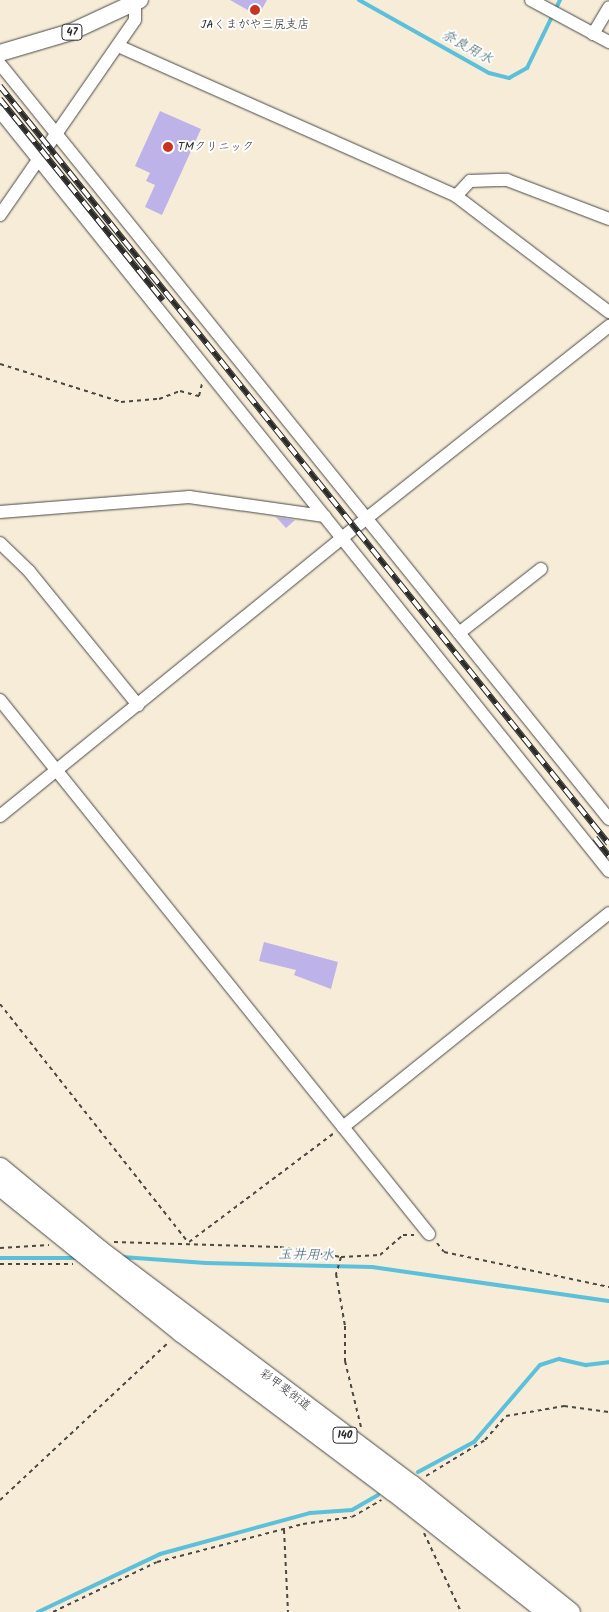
<!DOCTYPE html>
<meta charset="utf-8">
<style>
body{margin:0}
#map{position:relative;width:609px;height:1612px;overflow:hidden;background:#f6ecd8;font-family:Kalam,"Klee One",sans-serif}
div>[style]{position:absolute}
[style*='--x']{left:calc(var(--x)*1px);top:calc(var(--y)*1px);width:calc(var(--w)*1px);rotate:calc(var(--a)*1deg)}
.stream>*{height:4px;margin:-2px;padding:0 2px;transform-origin:2px;border-radius:2px;background:#5cc0da}
.building>*{inset:0;background:#beb3e8}
.path>*{height:2px;margin-top:-1px;transform-origin:0;background:repeating-linear-gradient(90deg,#494845 0 4px,transparent 0 8px)}
.roads{filter:drop-shadow(0 0 1px #494845) drop-shadow(0 0 1px #494845)}
.minor>*{height:12px;margin:-6px;padding:0 6px;transform-origin:6px;border-radius:6px;background:#fff}
.major>*{height:16px;margin:-8px;padding:0 8px;transform-origin:8px;border-radius:8px;background:#fff}
.highway>*{height:19px;margin:-9.5px;padding:0 9.5px;transform-origin:9.5px;border-radius:9.5px;background:#fff}
.rail>*{height:5.5px;margin-top:-2.75px;transform-origin:0;background:repeating-linear-gradient(90deg,#fff 0 11px,#2b2b2b 0 22px);box-sizing:border-box;border-block:1px solid #2b2b2b}
.dots>*{width:14px;height:14px;translate:-50% -50%;box-sizing:border-box;border:2px solid #fff;border-radius:50%}
span{translate:-50% -50%;white-space:nowrap;text-align:center;line-height:1.15;-webkit-text-stroke:4px #fff;paint-order:stroke}
.shield-label span{padding:1px 4px;background:#fff;border:1px solid;border-radius:4px;-webkit-text-stroke-width:0}
.shield-label{font-size:11px;color:#2b2b2b;font-weight:700}
.poi-label{font-size:12px;color:#2b2b2b}
.left{translate:0 -50%;text-align:left}
.street-label{font-size:12px;color:#2b2b2b}
.water-label{font-size:14px;color:#3c5f68;font-style:italic}
</style>
<div id="map">
<div class="stream">
<div style="--x:359;--y:0;--w:149;--a:29.3"></div>
<div style="--x:489;--y:73;--w:21;--a:14"></div>
<div style="--x:509;--y:78;--w:21;--a:-29"></div>
<div style="--x:527;--y:68;--w:76;--a:-64.1"></div>
<div style="--x:122;--y:1257;--w:84;--a:4.1"></div>
<div style="--x:206;--y:1263;--w:166;--a:1.4"></div>
<div style="--x:372;--y:1267;--w:239;--a:8.2"></div>
<div style="--x:0;--y:1258;--w:78;--a:0"></div>
<div style="--x:418;--y:1472;--w:64;--a:-28.2"></div>
<div style="--x:474;--y:1442;--w:101;--a:-49.4"></div>
<div style="--x:540;--y:1365;--w:20;--a:-18"></div>
<div style="--x:559;--y:1359;--w:28;--a:13"></div>
<div style="--x:586;--y:1365;--w:23;--a:-7"></div>
<div style="--x:38;--y:1612;--w:135;--a:-25.4"></div>
<div style="--x:160;--y:1554;--w:156;--a:-15.3"></div>
<div style="--x:310;--y:1513;--w:42;--a:-4.1"></div>
<div style="--x:352;--y:1510;--w:30;--a:-30"></div>
</div>
<div class="building">
<div style="clip-path:polygon(230px 0,267px 0,258px 16px)"></div>
<div style="clip-path:polygon(160px 111px,201px 129px,162px 215px,145px 207px,155px 185px,146px 181px,150px 173px,135px 166px)"></div>
<div style="clip-path:polygon(276px 517px,295px 520px,286px 528px)"></div>
<div style="clip-path:polygon(264px 942px,338px 962px,331px 989px,294px 975px,296px 970px,259px 961px)"></div>
</div>
<div class="path">
<div style="--x:0;--y:364;--w:127;--a:17.4"></div>
<div style="--x:121;--y:402;--w:38;--a:-5"></div>
<div style="--x:159;--y:399;--w:22;--a:-21"></div>
<div style="--x:180;--y:391;--w:20;--a:15"></div>
<div style="--x:199;--y:396;--w:12;--a:-76"></div>
<div style="--x:0;--y:1004;--w:303;--a:51.7"></div>
<div style="--x:114;--y:1242;--w:166;--a:1.7"></div>
<div style="--x:280;--y:1247;--w:62;--a:9.3"></div>
<div style="--x:341;--y:1257;--w:39;--a:-3"></div>
<div style="--x:380;--y:1255;--w:30;--a:-41"></div>
<div style="--x:403;--y:1235;--w:11;--a:0"></div>
<div style="--x:189;--y:1242;--w:180;--a:-36.9"></div>
<div style="--x:437;--y:1243;--w:11;--a:52"></div>
<div style="--x:444;--y:1252;--w:169;--a:12"></div>
<div style="--x:0;--y:1248;--w:49;--a:-3.5"></div>
<div style="--x:341;--y:1257;--w:18;--a:106"></div>
<div style="--x:336;--y:1274;--w:53;--a:80.2"></div>
<div style="--x:345;--y:1326;--w:35;--a:90"></div>
<div style="--x:345;--y:1361;--w:68;--a:76.4"></div>
<div style="--x:0;--y:1264;--w:73;--a:0"></div>
<div style="--x:426;--y:1476;--w:69;--a:-31.4"></div>
<div style="--x:485;--y:1440;--w:32;--a:-49"></div>
<div style="--x:506;--y:1416;--w:59;--a:-9.8"></div>
<div style="--x:564;--y:1406;--w:45;--a:7.6"></div>
<div style="--x:0;--y:1500;--w:231;--a:-43.1"></div>
<div style="--x:284;--y:1530;--w:82;--a:87.2"></div>
<div style="--x:424;--y:1533;--w:87;--a:64.9"></div>
<div style="--x:53;--y:1612;--w:115;--a:-25.7"></div>
<div style="--x:157;--y:1562;--w:151;--a:-14.6"></div>
<div style="--x:303;--y:1524;--w:49;--a:-8.1"></div>
<div style="--x:352;--y:1517;--w:34;--a:-30"></div>
</div>
<div class="roads">
<div class="minor">
<div style="--x:531;--y:0;--w:89;--a:28.3"></div>
<div style="--x:593;--y:34;--w:31;--a:-59"></div>
<div style="--x:118;--y:46;--w:370;--a:23.9"></div>
<div style="--x:456;--y:196;--w:192;--a:37.2"></div>
<div style="--x:0;--y:64;--w:970;--a:51.11"></div>
<div style="--x:0;--y:112;--w:973;--a:51.26"></div>
<div style="--x:456;--y:196;--w:21;--a:-47"></div>
<div style="--x:470;--y:181;--w:37;--a:-2"></div>
<div style="--x:507;--y:180;--w:109;--a:20.9"></div>
<div style="--x:0;--y:215;--w:237;--a:-55.3"></div>
<div style="--x:135;--y:20;--w:20;--a:-90"></div>
<div style="--x:0;--y:512;--w:190;--a:-4.5"></div>
<div style="--x:189;--y:497;--w:137;--a:8"></div>
<div style="--x:0;--y:543;--w:40;--a:44"></div>
<div style="--x:29;--y:571;--w:173;--a:50.9"></div>
<div style="--x:459;--y:633;--w:104;--a:-38"></div>
<div style="--x:0;--y:700;--w:685;--a:51.22"></div>
<div style="--x:0;--y:816;--w:442;--a:-39.1"></div>
<div style="--x:343;--y:537;--w:340;--a:-38.4"></div>
<div style="--x:343;--y:1127;--w:341;--a:-38.8"></div>
</div>
<div class="major">
<div style="--x:0;--y:53;--w:74;--a:-16.5"></div>
<div style="--x:71;--y:32;--w:76;--a:-24.9"></div>
</div>
<div class="highway">
<div style="--x:0;--y:1167;--w:130;--a:39.7"></div>
<div style="--x:100;--y:1250;--w:389;--a:37"></div>
<div style="--x:411;--y:1484;--w:204;--a:38.8"></div>
<div style="--x:0;--y:1186;--w:233;--a:38.9"></div>
<div style="--x:181;--y:1332;--w:265;--a:36.9"></div>
<div style="--x:393;--y:1491;--w:196;--a:38.2"></div>
</div>
</div>
<div class="rail">
<div style="--x:0;--y:86;--w:972;--a:51.22"></div>
<div style="--x:0;--y:99;--w:259;--a:51"></div>
<div style="--x:595;--y:838;--w:23;--a:52"></div>
</div>
<div class="dots">
<div style="left:255px;top:10px;background:#c8321e"></div>
<div style="left:168px;top:147px;background:#c8321e"></div>
</div>
<div class="shield-label">
<span style="left:72px;top:32px">47</span>
<span style="left:345px;top:1435px">140</span>
</div>
<div class="poi-label">
<span style="left:255px;top:25px">JAくまがや三尻支店</span>
<span class="left" style="left:178px;top:147px">TMクリニック</span>
</div>
<div class="street-label">
<span style="left:285px;top:1390px;rotate:37deg">彩甲斐街道</span>
</div>
<div class="water-label">
<span style="left:467px;top:47px;rotate:29deg">奈良用水</span>
<span style="left:306px;top:1255px;rotate:1deg">玉井用水</span>
</div>
</div>
